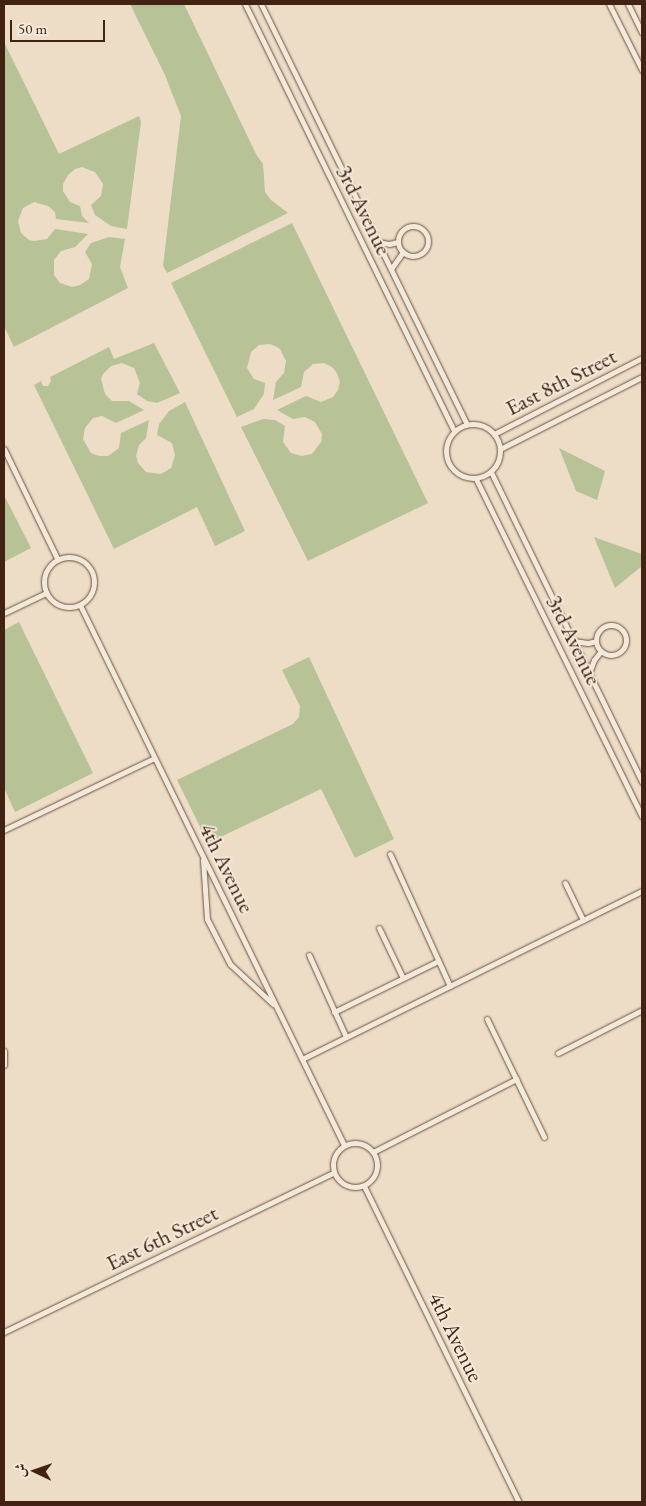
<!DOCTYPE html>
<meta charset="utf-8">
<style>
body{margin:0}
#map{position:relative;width:646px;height:1506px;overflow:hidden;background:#edddc6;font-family:"EB Garamond",Amiri,serif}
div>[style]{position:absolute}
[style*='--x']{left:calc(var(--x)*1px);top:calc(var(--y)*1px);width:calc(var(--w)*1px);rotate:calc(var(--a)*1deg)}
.green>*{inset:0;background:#b7c296}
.roads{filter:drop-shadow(0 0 1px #6c5140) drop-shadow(0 0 1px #6c5140)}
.lane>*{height:5px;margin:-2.5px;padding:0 2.5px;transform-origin:2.5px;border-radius:2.5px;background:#f3e9da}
.lane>.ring{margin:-2.5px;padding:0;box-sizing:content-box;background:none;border:5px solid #f3e9da;border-radius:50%}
span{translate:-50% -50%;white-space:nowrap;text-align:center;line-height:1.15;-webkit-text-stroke:4px #f3e9da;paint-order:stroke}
.street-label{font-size:22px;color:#412213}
.frame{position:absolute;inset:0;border:5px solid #412213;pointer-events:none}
.north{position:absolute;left:10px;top:1446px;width:50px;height:50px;-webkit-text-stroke:4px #f3e9da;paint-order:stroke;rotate:273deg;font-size:14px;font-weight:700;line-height:20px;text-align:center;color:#412213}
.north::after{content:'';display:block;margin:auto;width:18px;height:22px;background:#412213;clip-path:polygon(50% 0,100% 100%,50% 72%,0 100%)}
.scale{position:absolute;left:10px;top:20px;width:95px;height:22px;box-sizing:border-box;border:2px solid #412213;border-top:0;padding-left:6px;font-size:15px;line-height:18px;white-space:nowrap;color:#412213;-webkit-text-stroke:4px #f3e9da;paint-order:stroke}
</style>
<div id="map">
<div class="green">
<div style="clip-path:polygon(130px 4px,184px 4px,256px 154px,263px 164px,265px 192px,271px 200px,288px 213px,167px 273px,163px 266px,181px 116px,165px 75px)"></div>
<div style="clip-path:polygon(4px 42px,59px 154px,139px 116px,141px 122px,127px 229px,111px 226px,95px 215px,91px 205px,101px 196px,103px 184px,95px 172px,82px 167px,75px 169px,68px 175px,63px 184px,63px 191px,70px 202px,80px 206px,82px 216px,89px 223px,56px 219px,55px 212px,48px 206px,34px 202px,23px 208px,18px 221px,21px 233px,29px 240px,34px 241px,47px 239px,55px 229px,88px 234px,75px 247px,61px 251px,54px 260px,54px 275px,60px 283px,72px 287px,80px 285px,89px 279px,92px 264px,85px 252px,91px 243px,109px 237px,125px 239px,120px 267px,128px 288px,14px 347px,4px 326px)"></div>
<div style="clip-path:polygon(292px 223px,428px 503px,308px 561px,241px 427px,263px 419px,275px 420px,285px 426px,283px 442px,291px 453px,302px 456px,312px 454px,321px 442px,322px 434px,315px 422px,305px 417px,293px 419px,277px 410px,306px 396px,321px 402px,333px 397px,338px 390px,340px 382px,337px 373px,332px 367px,324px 363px,313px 364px,304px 372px,301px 387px,273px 400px,276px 382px,284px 373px,286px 361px,280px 349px,275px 346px,270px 344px,259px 345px,251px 352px,247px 368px,254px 379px,265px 383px,264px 394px,254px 409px,237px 417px,171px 283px)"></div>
<div style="clip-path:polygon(154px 343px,180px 393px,157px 403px,147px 401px,137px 394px,140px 383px,134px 368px,122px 363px,111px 366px,103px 374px,101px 379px,105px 394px,112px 401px,129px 401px,144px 410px,116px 423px,102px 416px,93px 418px,85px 428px,83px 439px,91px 453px,99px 456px,108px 456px,119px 448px,121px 433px,149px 420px,146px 438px,139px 445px,136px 456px,138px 463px,146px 472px,161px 474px,171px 468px,175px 455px,172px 443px,157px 435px,159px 424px,169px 411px,185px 402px,245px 531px,215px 546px,197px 507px,114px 549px,34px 385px,41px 381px,43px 386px,48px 386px,51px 381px,50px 377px,109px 347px,114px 359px)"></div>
<div style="clip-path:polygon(559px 448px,605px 471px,597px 500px,576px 491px)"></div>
<div style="clip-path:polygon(4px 495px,31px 548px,4px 562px)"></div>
<div style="clip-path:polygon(594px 537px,642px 554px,642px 566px,615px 588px)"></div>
<div style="clip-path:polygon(19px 622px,93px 773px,15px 812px,4px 788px,4px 630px)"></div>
<div style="clip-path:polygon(309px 657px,394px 839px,355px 858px,321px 789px,208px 843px,177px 780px,293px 724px,299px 717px,300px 706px,282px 670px)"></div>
</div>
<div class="roads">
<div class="lane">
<div style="--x:245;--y:4;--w:475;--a:63.9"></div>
<div style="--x:261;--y:4;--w:468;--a:63.9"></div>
<div style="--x:609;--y:4;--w:74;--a:63.4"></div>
<div style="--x:628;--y:4;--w:32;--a:64"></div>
<div class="ring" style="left:398px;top:226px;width:25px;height:25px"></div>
<div style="--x:378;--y:242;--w:11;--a:10"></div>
<div style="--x:389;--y:244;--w:9;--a:-13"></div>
<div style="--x:391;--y:269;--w:21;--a:-55"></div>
<div class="ring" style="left:446px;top:424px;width:49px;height:49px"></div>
<div style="--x:494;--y:434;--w:166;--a:-27.2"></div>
<div style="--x:4;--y:449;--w:123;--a:64.1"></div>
<div style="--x:500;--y:449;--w:159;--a:-26.9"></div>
<div style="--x:491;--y:472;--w:345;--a:64"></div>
<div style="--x:476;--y:479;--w:376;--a:63.8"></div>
<div class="ring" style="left:44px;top:557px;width:45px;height:45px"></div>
<div style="--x:80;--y:605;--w:601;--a:63.95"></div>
<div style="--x:4;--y:613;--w:47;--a:-25.5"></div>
<div class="ring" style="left:596px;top:625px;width:25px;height:25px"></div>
<div style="--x:573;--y:641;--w:15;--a:8"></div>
<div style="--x:588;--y:643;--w:8;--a:-14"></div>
<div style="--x:589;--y:673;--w:14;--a:-69"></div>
<div style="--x:594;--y:660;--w:11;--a:-52"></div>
<div style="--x:4;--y:830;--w:166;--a:-25.6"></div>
<div style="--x:390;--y:854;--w:145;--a:65.6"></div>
<div style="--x:203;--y:860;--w:59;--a:86.1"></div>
<div style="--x:207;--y:919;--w:51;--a:62.9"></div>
<div style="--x:230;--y:964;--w:59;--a:42.9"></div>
<div style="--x:565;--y:883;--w:41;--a:64.1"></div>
<div style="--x:379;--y:928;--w:55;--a:64.4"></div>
<div style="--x:309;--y:955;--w:90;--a:65.7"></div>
<div style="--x:334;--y:1012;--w:116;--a:-26.1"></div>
<div style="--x:487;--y:1019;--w:131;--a:64.2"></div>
<div style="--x:4;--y:1051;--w:14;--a:90"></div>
<div style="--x:558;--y:1053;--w:94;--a:-27.1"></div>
<div style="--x:302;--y:1059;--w:379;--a:-26.3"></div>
<div class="ring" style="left:333px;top:1143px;width:39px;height:39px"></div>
<div style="--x:373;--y:1152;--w:161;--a:-27"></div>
<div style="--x:364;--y:1186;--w:352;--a:63.9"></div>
<div style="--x:4;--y:1332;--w:365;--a:-25.8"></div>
</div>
</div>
<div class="street-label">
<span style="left:364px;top:210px;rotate:64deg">3rd Avenue</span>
<span style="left:561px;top:382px;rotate:-27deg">East 8th Street</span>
<span style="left:574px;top:640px;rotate:64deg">3rd Avenue</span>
<span style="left:227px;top:868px;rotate:64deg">4th Avenue</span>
<span style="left:162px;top:1238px;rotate:-26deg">East 6th Street</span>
<span style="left:456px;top:1337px;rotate:64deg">4th Avenue</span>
</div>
<div class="frame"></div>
<div class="north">ش</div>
<div class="scale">50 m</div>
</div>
